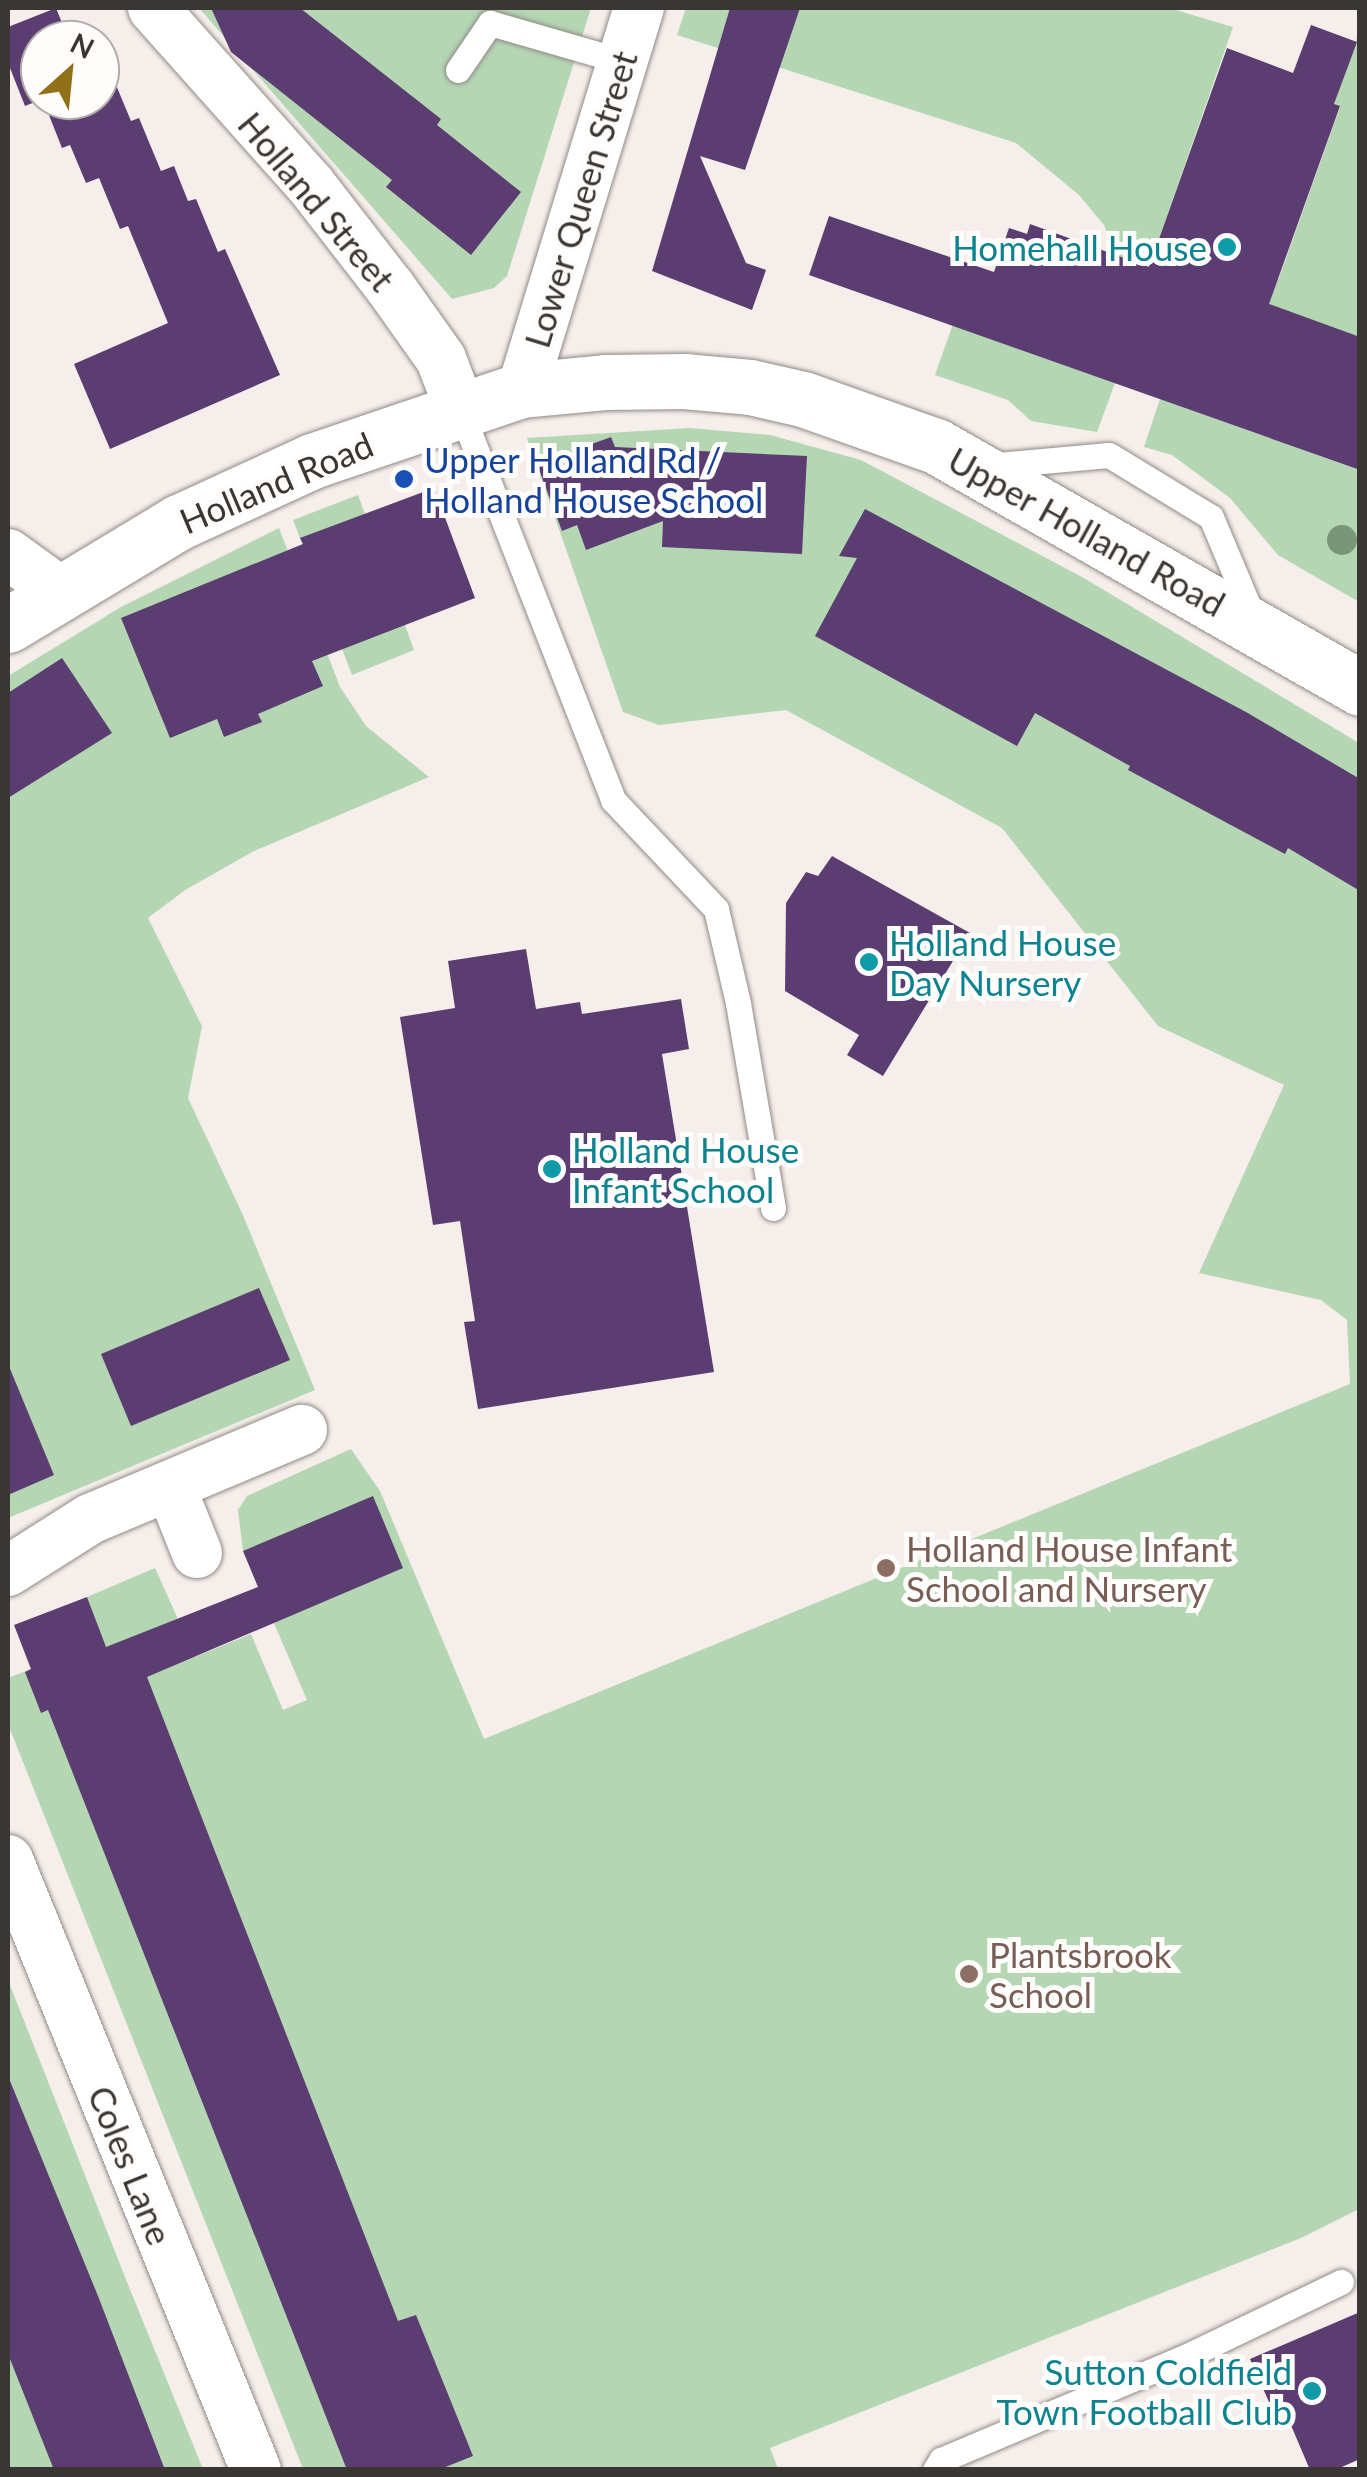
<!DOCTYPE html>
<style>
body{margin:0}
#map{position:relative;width:1367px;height:2477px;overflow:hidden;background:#f5eeea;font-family:Lato,sans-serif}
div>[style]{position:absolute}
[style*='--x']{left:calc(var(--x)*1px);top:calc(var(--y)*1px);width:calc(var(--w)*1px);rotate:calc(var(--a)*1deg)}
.green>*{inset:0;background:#b4d6b3}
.building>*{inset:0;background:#5b3d71}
.roads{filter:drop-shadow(0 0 2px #908a86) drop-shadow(0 0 2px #908a86)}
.service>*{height:25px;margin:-12.5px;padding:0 12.5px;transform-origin:12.5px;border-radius:12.5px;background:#fff}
.minor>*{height:50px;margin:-25px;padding:0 25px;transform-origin:25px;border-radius:25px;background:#fff}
.tertiary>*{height:55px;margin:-27.5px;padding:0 27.5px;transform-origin:27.5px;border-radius:27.5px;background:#fff}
.trees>*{width:30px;height:30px;margin:-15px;border-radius:50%;background:#7b9579}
.dots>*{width:28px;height:28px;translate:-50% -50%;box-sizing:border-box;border:5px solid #fefdfc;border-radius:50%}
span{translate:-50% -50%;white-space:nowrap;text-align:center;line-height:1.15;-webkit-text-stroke:10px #fefdfc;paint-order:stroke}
.street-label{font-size:35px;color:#393634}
.culture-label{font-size:35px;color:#0d838f}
.right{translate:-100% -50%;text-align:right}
.left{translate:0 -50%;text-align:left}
.transit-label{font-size:35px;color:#164399}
.education-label{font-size:35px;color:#785e54}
.frame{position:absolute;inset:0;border:10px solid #393634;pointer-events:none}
.north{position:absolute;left:20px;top:20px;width:100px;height:100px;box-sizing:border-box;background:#fefdfc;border:2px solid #afadac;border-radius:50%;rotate:27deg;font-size:28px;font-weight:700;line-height:40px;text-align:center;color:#393634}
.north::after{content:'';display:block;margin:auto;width:35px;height:45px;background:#917117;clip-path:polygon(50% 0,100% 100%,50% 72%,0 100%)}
</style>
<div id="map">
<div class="green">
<div style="clip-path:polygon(199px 8px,591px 8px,507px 276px,494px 288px,452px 299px)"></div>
<div style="clip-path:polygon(686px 8px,1169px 8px,1233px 27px,1160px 236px,1154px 278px,1118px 265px,1104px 225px,1079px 195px,1016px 143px,677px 35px)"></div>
<div style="clip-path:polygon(1359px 32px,1359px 337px,1257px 308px,1279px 278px,1340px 107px,1334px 104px)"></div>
<div style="clip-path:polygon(953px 324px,1115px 383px,1097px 432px,1031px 421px,1008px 400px,935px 375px)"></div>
<div style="clip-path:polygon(1160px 399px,1357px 469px,1359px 466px,1359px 602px,1278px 555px,1230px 498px,1172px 455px,1144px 447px)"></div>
<div style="clip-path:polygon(690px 428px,770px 435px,861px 460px,1082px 577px,1359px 743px,1359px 2209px,1301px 2238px,770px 2448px,778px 2469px,303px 2469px,8px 1724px,8px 1678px,103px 1641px,87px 1597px,155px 1568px,195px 1657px,251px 1634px,283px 1710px,307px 1700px,243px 1551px,238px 1510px,247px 1496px,351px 1449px,380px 1491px,484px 1739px,1350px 1384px,1347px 1320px,1321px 1300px,1199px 1273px,1284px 1085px,1158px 1026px,1002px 828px,786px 710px,659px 725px,623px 712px,527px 438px)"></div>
<div style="clip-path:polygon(358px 495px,414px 650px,352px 675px,293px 520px)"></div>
<div style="clip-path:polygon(279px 528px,340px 687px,366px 726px,429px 777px,254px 851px,185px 890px,148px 918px,202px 1026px,188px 1098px,242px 1213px,315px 1390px,8px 1518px,8px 676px,121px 607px)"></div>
<div style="clip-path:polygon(8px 1980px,129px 2287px,203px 2469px,8px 2469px)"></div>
</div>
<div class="building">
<div style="clip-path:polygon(56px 8px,69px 40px,40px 40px,40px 100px,25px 106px,8px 63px,8px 27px)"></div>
<div style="clip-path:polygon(211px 8px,300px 8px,441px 119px,437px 125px,521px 192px,471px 255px,386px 187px,392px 180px,231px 52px)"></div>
<div style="clip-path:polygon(730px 8px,800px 8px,745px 170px,700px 156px,746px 263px,766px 270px,752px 310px,652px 271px)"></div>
<div style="clip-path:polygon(1311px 25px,1357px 42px,1334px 104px,1340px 106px,1269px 304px,1360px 337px,1360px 470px,809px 275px,829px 216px,994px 272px,1009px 228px,1027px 234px,1030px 224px,1149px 267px,1227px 48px,1293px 73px)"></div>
<div style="clip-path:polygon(116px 85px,131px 121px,139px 118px,161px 171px,174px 166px,188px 201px,196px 199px,218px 252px,225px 249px,280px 375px,110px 449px,74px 364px,168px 323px,128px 226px,120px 229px,99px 178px,86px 183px,70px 145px,62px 148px,43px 100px,100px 100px,100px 91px)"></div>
<div style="clip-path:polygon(611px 437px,615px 447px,807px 456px,802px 554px,662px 547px,663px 521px,586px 550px,577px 525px,562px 531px,537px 464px)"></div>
<div style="clip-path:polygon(434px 488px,475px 598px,312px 661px,323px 686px,258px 714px,262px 722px,224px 737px,217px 719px,170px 738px,121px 618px,303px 544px,300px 538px)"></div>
<div style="clip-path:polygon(865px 509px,1246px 712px,1360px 779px,1360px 891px,1288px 848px,1285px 854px,1128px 770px,1130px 766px,1035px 713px,1017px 746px,815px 636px,857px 558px,839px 556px)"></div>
<div style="clip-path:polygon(62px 658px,112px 733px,8px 798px,8px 693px)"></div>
<div style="clip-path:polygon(832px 856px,970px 933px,883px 1076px,847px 1055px,859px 1035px,785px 991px,786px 903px,806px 872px,818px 876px)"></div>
<div style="clip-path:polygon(526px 949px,536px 1009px,580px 1002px,582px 1014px,681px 999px,689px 1049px,662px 1054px,714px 1372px,478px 1409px,464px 1322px,475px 1321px,460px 1221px,433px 1225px,400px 1017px,455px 1008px,448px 961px)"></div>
<div style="clip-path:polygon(259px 1288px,290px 1360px,131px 1426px,101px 1354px)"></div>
<div style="clip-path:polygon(8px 1364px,54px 1475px,8px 1495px)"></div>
<div style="clip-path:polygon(373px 1496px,403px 1568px,147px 1677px,398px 2321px,416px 2315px,473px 2456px,438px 2470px,347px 2470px,48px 1710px,41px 1713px,25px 1672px,31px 1669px,14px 1625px,87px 1597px,106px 1647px,258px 1587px,243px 1551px)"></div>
<div style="clip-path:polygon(8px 2076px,98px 2296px,165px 2470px,54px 2470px,8px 2354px)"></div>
<div style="clip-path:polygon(1360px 2312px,1360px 2459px,1335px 2470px,1310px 2470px,1290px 2423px,1280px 2427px,1250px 2359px)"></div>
</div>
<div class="roads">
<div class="service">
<div style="--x:458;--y:70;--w:57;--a:-55.8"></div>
<div style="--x:490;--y:23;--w:137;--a:16.1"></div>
<div style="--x:460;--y:409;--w:420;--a:68.6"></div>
<div style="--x:613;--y:800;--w:150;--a:46.6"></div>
<div style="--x:716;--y:909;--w:97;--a:76.8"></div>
<div style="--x:738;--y:1003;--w:208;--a:80.3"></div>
<div style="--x:987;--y:466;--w:122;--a:-5.2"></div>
<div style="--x:1109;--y:455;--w:119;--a:31.3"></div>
<div style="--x:1211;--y:517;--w:108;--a:67.2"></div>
<div style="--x:935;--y:2470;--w:12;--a:-59"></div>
<div style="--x:941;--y:2460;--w:267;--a:-22.9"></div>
<div style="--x:1187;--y:2356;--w:171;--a:-25.7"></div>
</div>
<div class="minor">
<div style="--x:153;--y:8;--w:236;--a:48.3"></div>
<div style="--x:310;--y:184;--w:130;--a:52.2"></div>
<div style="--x:390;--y:287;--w:88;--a:54.7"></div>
<div style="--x:441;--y:359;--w:53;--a:69.2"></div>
<div style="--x:522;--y:390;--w:400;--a:-73"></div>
<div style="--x:8;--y:554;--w:63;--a:36"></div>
<div style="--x:171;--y:1488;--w:70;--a:68.2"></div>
<div style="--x:8;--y:1571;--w:97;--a:-32.4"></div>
<div style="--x:90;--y:1519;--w:230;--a:-22.8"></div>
<div style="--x:8;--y:1860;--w:658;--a:67.88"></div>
</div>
<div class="tertiary">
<div style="--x:8;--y:625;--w:200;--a:-31.1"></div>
<div style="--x:179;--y:522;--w:146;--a:-24.6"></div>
<div style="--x:312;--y:461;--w:222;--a:-18.7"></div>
<div style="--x:522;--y:390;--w:83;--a:-5.5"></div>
<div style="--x:605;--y:382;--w:79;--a:-0.7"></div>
<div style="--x:684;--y:381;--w:66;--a:5.2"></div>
<div style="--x:750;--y:387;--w:54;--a:12.8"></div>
<div style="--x:803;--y:399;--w:141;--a:19.5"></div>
<div style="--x:936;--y:446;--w:488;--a:29.7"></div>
</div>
</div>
<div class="trees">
<div style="left:1342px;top:540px"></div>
</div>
<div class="dots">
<div style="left:1227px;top:247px;background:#0f9aa8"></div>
<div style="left:404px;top:479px;background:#1a4fb4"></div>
<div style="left:869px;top:962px;background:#0f9aa8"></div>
<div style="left:552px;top:1169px;background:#0f9aa8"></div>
<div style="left:886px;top:1568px;background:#8d6e63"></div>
<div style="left:969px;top:1974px;background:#8d6e63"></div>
<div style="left:1312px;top:2391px;background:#0f9aa8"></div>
</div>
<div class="street-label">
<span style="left:580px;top:199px;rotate:-73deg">Lower Queen Street</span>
<span style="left:317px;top:201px;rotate:50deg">Holland Street</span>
<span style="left:276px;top:482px;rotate:-23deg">Holland Road</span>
<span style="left:1087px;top:531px;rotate:29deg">Upper Holland Road</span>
<span style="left:131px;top:2165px;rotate:68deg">Coles Lane</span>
</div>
<div class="culture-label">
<span class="right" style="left:1207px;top:247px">Homehall House</span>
<span class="left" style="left:889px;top:962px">Holland House<br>Day Nursery</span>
<span class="left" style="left:572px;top:1169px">Holland House<br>Infant School</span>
<span class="right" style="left:1292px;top:2391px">Sutton Coldfield<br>Town Football Club</span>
</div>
<div class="transit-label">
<span class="left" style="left:424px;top:479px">Upper Holland Rd /<br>Holland House School</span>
</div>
<div class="education-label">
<span class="left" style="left:906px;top:1568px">Holland House Infant<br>School and Nursery</span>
<span class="left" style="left:989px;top:1974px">Plantsbrook<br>School</span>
</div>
<div class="frame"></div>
<div class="north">N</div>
</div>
